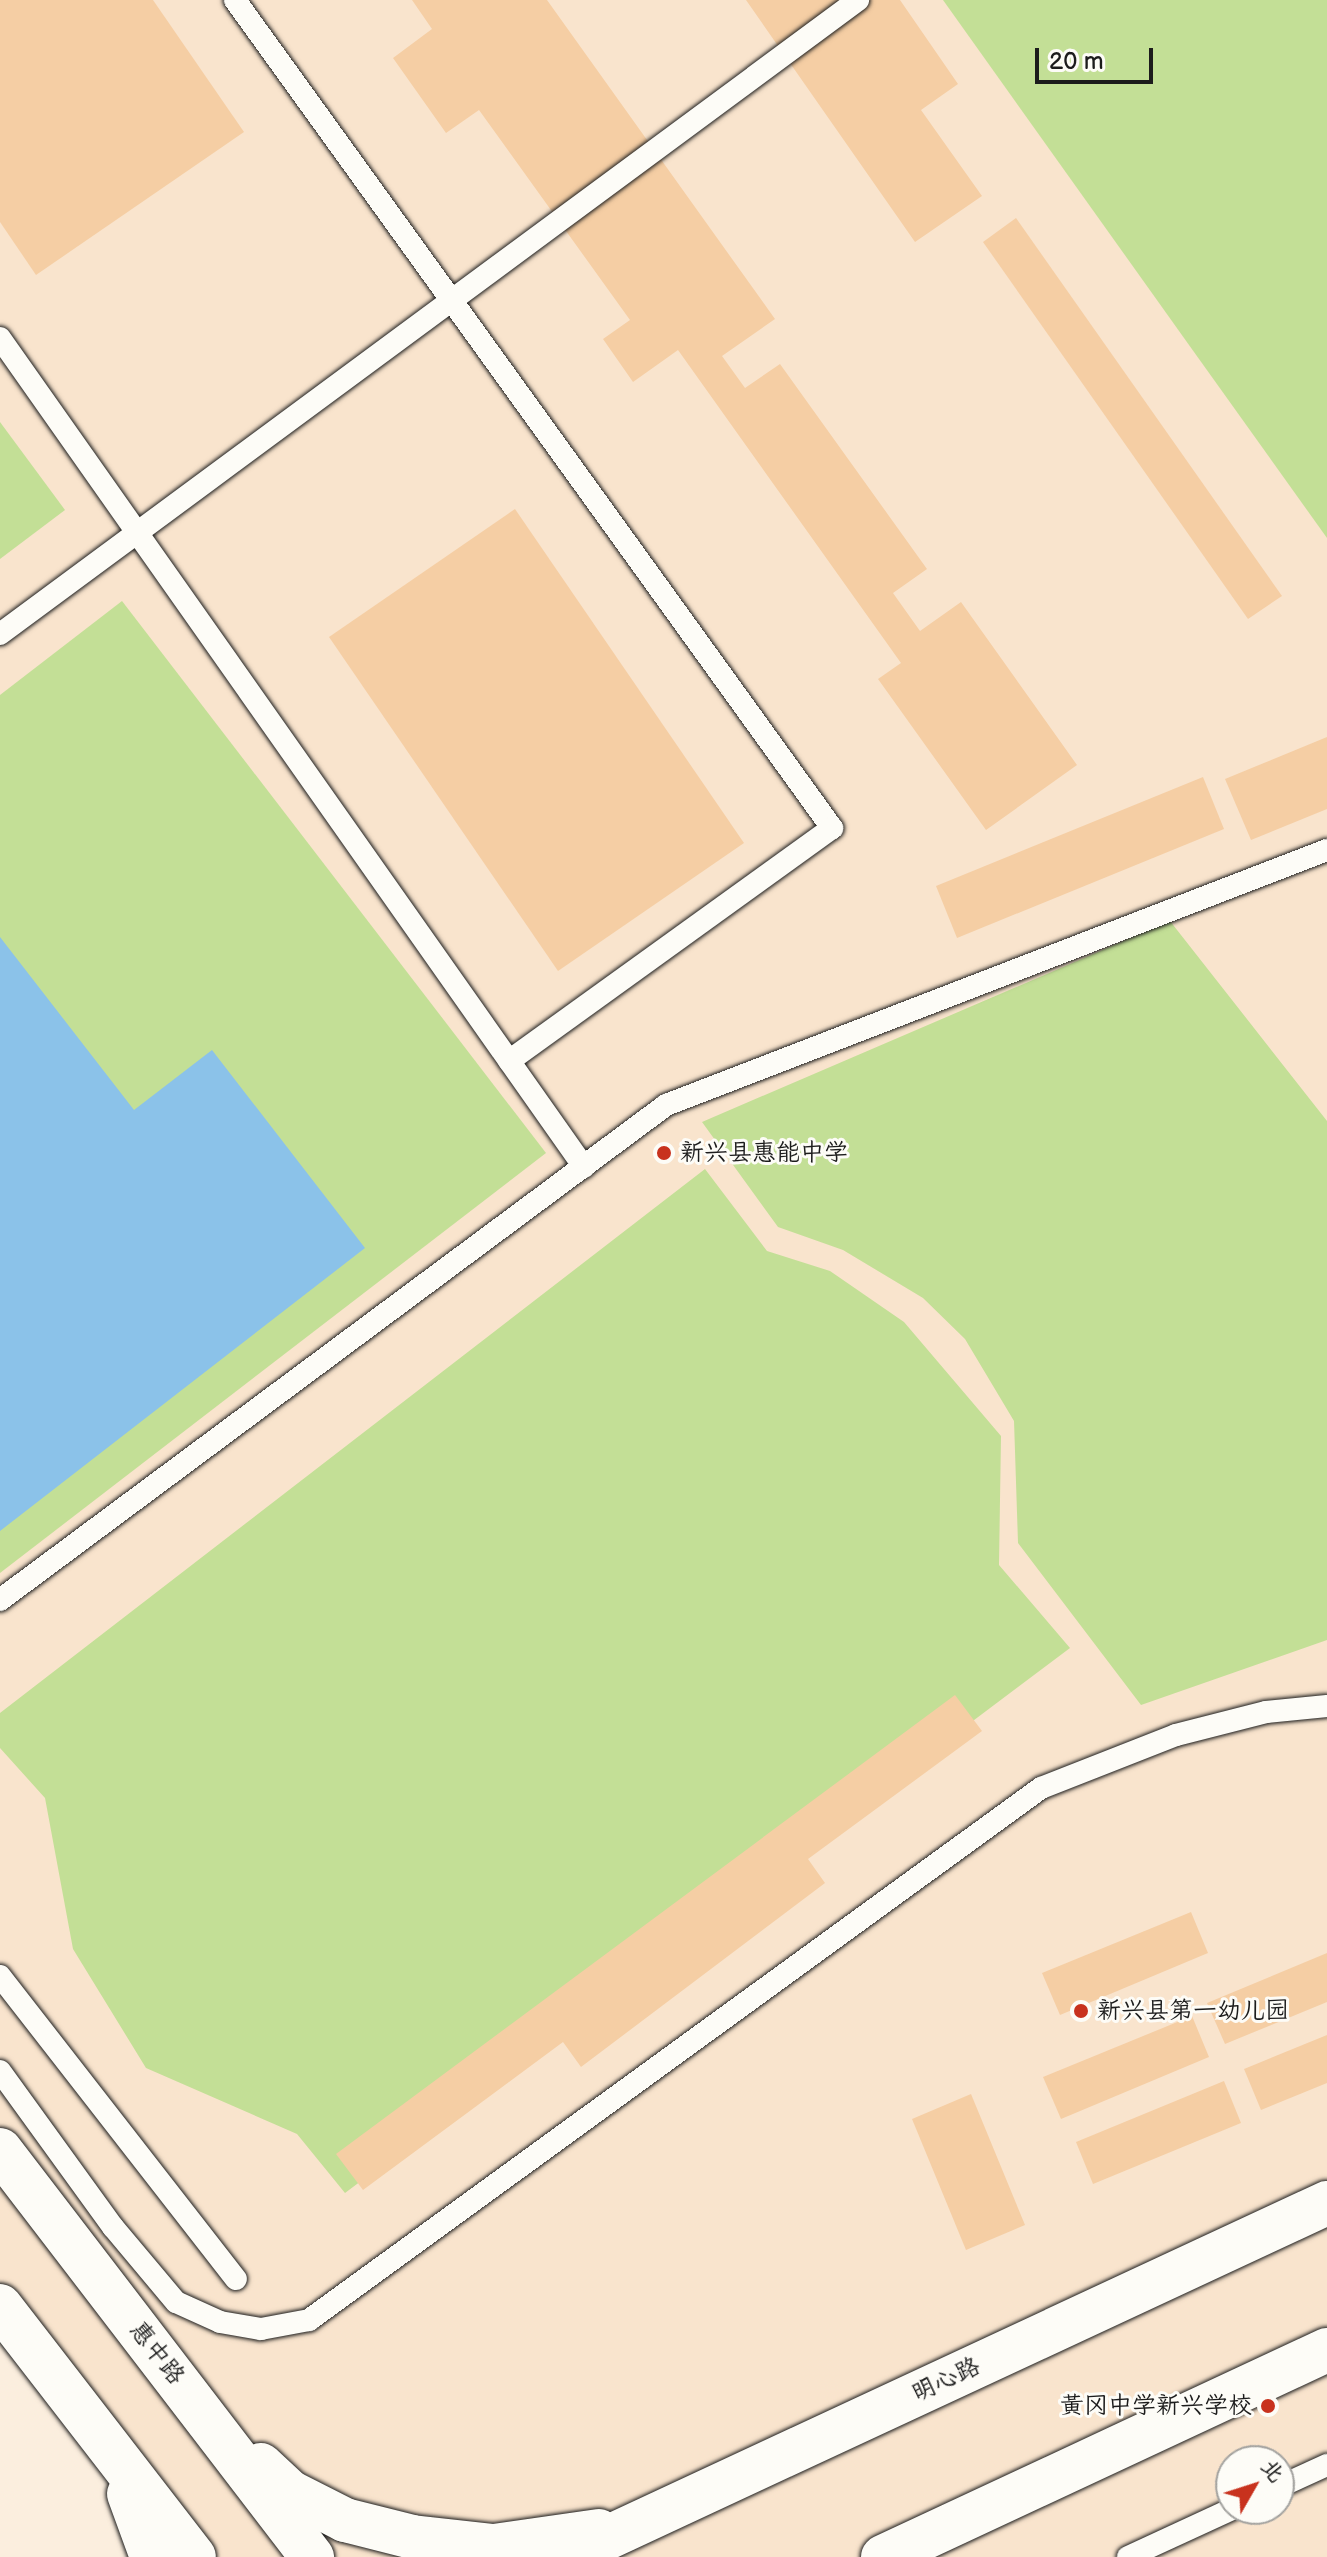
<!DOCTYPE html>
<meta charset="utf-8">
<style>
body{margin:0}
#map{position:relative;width:1327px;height:2557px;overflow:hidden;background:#fbeede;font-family:"Balsamiq Sans","LXGW WenKai TC",sans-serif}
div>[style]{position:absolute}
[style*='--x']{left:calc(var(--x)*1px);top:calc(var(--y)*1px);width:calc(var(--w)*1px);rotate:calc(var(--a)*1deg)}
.built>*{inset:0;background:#f9e4cd}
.green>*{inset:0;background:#c3df96}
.water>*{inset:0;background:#8bc2e9}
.building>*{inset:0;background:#f5cea4}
.roads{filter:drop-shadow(0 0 2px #1c1c1c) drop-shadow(0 0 2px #1c1c1c)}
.service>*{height:22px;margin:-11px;padding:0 11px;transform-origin:11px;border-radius:11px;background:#fdfcf7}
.tertiary>*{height:44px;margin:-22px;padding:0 22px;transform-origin:22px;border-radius:22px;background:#fdfcf7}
.dots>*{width:22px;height:22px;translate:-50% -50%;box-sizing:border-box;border:4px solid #fdfcf7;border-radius:50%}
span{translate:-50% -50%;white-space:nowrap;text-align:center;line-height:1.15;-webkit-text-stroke:6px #fdfcf7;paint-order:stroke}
.poi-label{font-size:24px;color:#1c1c1c}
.left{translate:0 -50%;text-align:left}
.right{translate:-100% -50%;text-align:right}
.street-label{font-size:24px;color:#1c1c1c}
.north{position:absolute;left:1215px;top:2445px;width:80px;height:80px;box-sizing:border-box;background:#fdfcf7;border:2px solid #a3a29f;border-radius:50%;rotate:51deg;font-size:22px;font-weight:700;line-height:32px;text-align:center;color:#1c1c1c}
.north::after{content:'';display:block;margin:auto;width:28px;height:36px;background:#c8321e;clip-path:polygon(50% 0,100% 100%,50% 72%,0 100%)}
.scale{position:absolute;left:1035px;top:48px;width:118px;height:36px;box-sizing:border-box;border:4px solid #1c1c1c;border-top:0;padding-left:10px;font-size:24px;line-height:28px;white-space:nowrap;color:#1c1c1c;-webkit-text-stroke:6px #fdfcf7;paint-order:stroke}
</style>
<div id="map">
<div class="built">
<div style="clip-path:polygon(evenodd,0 0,1327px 0,1327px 2557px,194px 2557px,0 2306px,0 0,1231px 2461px,1279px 2461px,1279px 2509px,1231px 2509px,1231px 2461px)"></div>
</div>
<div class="green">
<div style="clip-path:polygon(943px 0,1327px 0,1327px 538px,1189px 345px)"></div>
<div style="clip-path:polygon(0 422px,65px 510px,0 559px)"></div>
<div style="clip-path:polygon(122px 601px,546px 1153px,0 1573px,0 695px)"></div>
<div style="clip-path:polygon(1170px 921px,1327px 1121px,1327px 1640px,1141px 1705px,1018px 1543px,1014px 1421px,965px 1339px,923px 1298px,843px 1250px,778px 1227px,702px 1122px)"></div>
<div style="clip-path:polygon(705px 1169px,767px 1251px,830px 1271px,904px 1322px,1001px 1436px,999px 1565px,1070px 1648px,345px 2193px,297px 2134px,146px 2068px,73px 1949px,45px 1798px,0 1748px,0 1713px)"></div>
</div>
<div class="water">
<div style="clip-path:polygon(0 937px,134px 1110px,212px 1050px,365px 1248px,0 1531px)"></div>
</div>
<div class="building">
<div style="clip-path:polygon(0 0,153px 0,244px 132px,36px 275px,0 222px)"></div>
<div style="clip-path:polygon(412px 0,547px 0,775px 319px,722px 356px,745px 388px,780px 364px,927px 569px,893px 593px,920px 631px,961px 602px,1077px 765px,986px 830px,878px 679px,901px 663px,678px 350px,633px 382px,603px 339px,630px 320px,479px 110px,446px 133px,393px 58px,432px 29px)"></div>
<div style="clip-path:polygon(746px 0,900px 0,958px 84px,921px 110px,982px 196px,915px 242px)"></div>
<div style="clip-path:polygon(1016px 218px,1282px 596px,1248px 619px,983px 242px)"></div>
<div style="clip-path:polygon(515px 509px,744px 843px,558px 971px,329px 637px)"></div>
<div style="clip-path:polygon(1327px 737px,1327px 809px,1251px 840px,1225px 779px)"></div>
<div style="clip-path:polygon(1203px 777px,1224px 829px,957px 938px,936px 886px)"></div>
<div style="clip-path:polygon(955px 1695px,982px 1731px,808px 1859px,825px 1883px,581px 2067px,563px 2042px,363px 2190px,336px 2154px)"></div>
<div style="clip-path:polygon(1191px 1912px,1208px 1953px,1060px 2015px,1042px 1973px)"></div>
<div style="clip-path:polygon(1327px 1953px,1327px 2002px,1225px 2044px,1207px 2003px)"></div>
<div style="clip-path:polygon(1192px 2016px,1209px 2057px,1061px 2119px,1043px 2077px)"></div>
<div style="clip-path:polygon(1327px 2035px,1327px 2083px,1261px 2110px,1244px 2069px)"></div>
<div style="clip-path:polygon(1224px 2081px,1241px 2123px,1093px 2184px,1076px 2142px)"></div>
<div style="clip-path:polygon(971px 2094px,1025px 2225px,966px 2250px,912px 2119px)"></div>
</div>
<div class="roads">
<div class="service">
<div style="--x:235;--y:0;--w:1021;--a:54.21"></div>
<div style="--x:832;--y:828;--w:398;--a:144.2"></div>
<div style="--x:0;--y:338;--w:1014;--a:54.84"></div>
<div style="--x:0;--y:634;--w:1067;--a:-36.46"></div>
<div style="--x:0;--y:1600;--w:830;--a:-36.62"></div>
<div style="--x:666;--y:1105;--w:708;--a:-21.1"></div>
<div style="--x:0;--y:1976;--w:384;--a:52.1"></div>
<div style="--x:0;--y:2071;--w:193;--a:54.1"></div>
<div style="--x:113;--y:2227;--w:98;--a:50"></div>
<div style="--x:176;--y:2302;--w:48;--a:24.4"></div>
<div style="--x:220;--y:2322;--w:42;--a:9.7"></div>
<div style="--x:261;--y:2329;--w:49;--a:-10.6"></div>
<div style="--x:309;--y:2320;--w:905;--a:-36.01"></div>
<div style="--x:1041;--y:1788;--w:145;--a:-21.4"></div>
<div style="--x:1176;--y:1735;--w:93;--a:-14.3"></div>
<div style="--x:1266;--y:1712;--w:61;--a:-5.6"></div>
<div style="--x:1279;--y:2487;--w:53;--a:-24.6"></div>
<div style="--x:1128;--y:2557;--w:115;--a:-24.8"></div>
</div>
<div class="tertiary">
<div style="--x:0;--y:2150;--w:513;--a:52.53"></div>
<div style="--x:0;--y:2306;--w:317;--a:52.3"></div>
<div style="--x:261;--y:2465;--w:40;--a:43"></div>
<div style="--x:290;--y:2492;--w:62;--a:27"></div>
<div style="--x:345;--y:2520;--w:69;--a:14.2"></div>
<div style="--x:412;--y:2537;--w:82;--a:6.3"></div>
<div style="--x:494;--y:2546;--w:106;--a:-8.1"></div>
<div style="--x:129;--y:2494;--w:67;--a:69.9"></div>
<div style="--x:566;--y:2557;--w:839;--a:-24.95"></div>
<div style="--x:883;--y:2557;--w:490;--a:-25"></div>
</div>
</div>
<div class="dots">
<div style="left:664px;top:1153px;background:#c8321e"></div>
<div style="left:1081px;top:2011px;background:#c8321e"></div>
<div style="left:1268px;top:2406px;background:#c8321e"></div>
</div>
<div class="poi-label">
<span class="left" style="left:680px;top:1153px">新兴县惠能中学</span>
<span class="left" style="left:1097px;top:2011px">新兴县第一幼儿园</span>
<span class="right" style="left:1252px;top:2406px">黄冈中学新兴学校</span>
</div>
<div class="street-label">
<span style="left:157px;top:2353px;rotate:52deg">惠中路</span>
<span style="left:946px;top:2380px;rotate:-25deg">明心路</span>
</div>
<div class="north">北</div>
<div class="scale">20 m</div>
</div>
